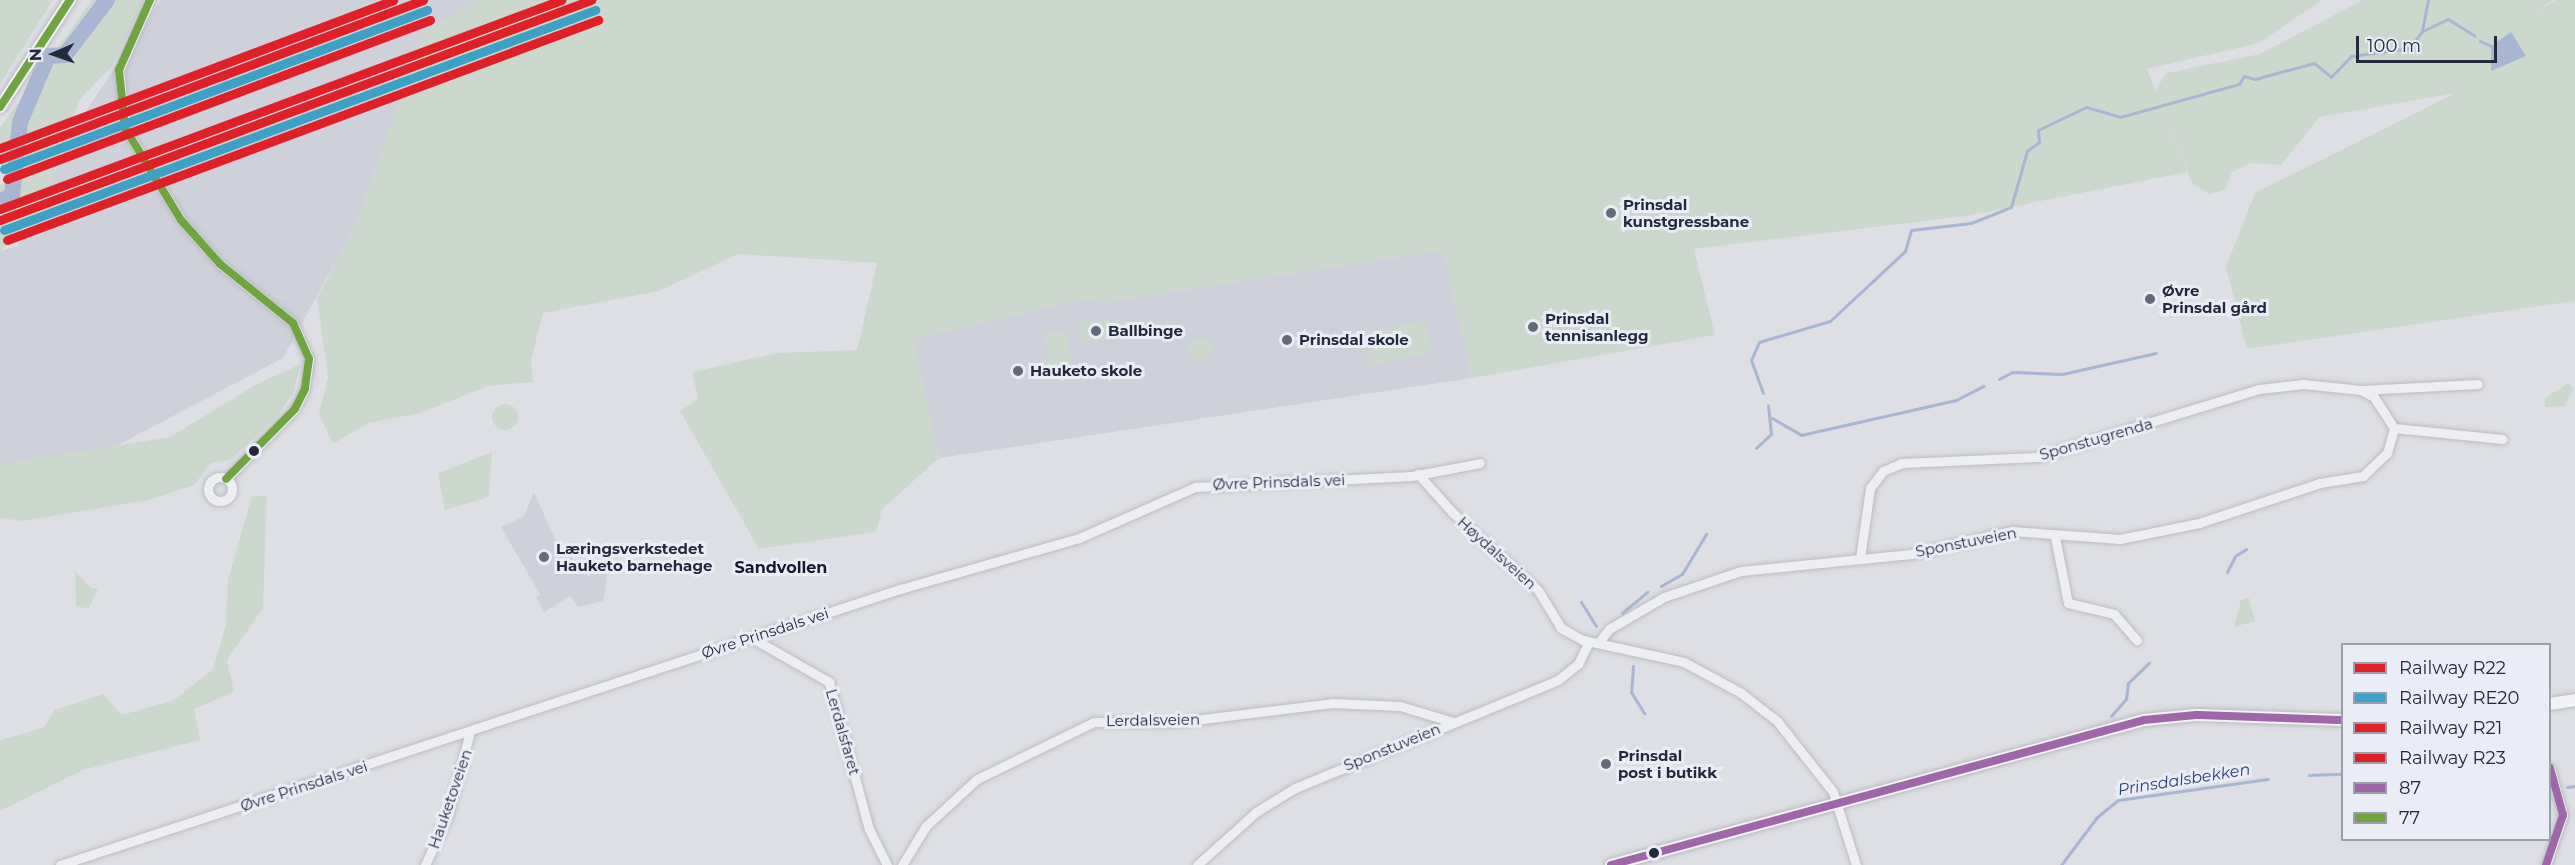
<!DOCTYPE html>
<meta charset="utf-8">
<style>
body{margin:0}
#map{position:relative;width:2575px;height:865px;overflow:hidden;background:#dedfe4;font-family:Montserrat,sans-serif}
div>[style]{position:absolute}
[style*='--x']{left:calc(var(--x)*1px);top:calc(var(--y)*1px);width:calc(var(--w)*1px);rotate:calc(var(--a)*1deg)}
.built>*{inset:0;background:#ced0da}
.green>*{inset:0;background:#ccd8cd}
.round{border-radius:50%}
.water>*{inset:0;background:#a8b5d3}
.stream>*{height:3px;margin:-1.5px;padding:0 1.5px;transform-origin:1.5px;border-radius:1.5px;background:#a8b5d3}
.river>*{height:16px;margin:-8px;padding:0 8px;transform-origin:8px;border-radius:8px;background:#a8b5d3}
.roads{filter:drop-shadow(0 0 2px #bbbcc2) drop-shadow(0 0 2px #bbbcc2)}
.minor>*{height:9px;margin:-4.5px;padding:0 4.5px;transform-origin:4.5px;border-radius:4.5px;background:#edeef1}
.minor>.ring{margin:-4.5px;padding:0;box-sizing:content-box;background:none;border:9px solid #edeef1;border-radius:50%}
.major>*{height:12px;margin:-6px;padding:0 6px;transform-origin:6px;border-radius:6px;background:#f2f3f5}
.bus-1>*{height:8px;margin:-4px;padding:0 4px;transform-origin:4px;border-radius:4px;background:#a066aa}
.bus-2>*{height:8px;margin:-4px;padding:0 4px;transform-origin:4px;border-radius:4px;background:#6fa440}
.rail-1>*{height:9px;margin:-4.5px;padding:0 4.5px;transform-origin:4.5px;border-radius:4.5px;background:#df2027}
.rail-2>*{height:9px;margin:-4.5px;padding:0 4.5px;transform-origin:4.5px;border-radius:4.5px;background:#3ca0c7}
.rail-3>*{height:9px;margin:-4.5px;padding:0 4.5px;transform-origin:4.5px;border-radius:4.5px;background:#df2027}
.rail-4>*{height:9px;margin:-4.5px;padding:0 4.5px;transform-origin:4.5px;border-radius:4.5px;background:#df2027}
.dots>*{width:16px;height:16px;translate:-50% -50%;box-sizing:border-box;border:3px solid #eaedf5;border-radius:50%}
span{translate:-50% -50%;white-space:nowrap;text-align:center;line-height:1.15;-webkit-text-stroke:6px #eaedf5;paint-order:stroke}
.poi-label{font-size:15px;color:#24293e;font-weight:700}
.left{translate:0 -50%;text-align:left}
.street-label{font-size:15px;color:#24293e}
.neighbourhood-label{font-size:16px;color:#161a2f;font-weight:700}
.water-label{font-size:16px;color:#2a3f76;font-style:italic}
.legend{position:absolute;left:2341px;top:643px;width:210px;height:198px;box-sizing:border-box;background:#eaedf5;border:2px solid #9b9fac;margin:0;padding:8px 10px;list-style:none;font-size:18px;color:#24293e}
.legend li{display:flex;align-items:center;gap:12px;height:30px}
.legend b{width:30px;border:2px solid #9b9fac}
.north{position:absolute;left:24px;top:24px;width:60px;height:60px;-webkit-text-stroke:4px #eaedf5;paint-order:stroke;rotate:268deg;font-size:16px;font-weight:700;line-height:24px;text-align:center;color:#24293e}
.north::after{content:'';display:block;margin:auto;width:21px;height:27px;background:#24293e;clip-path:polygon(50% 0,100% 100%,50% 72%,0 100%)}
.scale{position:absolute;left:2356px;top:36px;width:141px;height:27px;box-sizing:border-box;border:3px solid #24293e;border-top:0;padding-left:8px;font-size:18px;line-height:21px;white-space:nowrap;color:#24293e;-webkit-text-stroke:4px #eaedf5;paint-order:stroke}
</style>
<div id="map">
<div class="built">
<div style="clip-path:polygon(161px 0,478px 0,424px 33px,356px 224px,283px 358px,80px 465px,0 465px,0 251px,18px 246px,77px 124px)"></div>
<div style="clip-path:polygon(1443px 250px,1472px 378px,939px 458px,913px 339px,1084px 299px,1107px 302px)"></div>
<div style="clip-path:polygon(534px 492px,559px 548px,580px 565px,607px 574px,603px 601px,578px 607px,570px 596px,544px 612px,536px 597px,540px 594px,501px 527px,524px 516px)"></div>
</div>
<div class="green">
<div style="clip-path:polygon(0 0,53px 0,0 84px)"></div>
<div style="clip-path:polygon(92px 0,144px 0,112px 66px,80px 99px,39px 212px,0 252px,0 185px,7px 181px,0 163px,0 128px)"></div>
<div style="clip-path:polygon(478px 0,2322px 0,2259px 43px,2147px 69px,2155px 91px,2166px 73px,2260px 54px,2363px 0,2552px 0,2537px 13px,2555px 0,2575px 0,2575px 301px,2247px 349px,2226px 267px,2255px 193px,2456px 93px,2320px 117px,2281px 165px,2251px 163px,2232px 172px,2225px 190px,2209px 194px,2192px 183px,2157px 93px,2187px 172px,1966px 216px,1694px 249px,1715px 335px,1472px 378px,1443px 250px,1107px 302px,1084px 299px,914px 339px,939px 458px,882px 509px,876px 532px,759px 549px,680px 411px,698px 399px,692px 372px,778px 353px,857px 350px,877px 263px,738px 254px,659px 291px,543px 313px,531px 360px,533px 382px,488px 386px,420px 413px,368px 423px,333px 444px,319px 414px,328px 377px,317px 298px,356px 224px,424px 32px)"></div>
<div style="clip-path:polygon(1110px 319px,1112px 339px,1081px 342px,1079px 322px)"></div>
<div style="clip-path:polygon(1426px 321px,1432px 353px,1371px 365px,1364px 332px)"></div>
<div style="clip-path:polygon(1066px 330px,1073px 369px,1052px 373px,1044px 334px)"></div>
<div class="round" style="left:1189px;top:338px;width:22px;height:22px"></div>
<div style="clip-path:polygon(301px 364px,293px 393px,276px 418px,230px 460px,211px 463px,194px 485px,149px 500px,23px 521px,0 518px,0 464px,170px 437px,257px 384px)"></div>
<div style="clip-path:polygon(2569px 383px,2573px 389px,2565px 406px,2545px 407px,2545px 398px)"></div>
<div class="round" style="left:492px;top:404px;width:26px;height:26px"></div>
<div style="clip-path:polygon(492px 452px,489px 497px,445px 510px,438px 473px)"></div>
<div style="clip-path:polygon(252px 496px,267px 496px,263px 608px,227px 660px,234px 692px,194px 709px,200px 740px,83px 770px,0 811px,0 740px,43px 728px,55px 710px,103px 694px,122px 715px,174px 700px,213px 669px,226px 625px,228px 580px)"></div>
<div style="clip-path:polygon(75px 571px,91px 588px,98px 588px,89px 608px,76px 607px)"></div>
<div style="clip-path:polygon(2249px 598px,2255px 621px,2234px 627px,2241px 600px)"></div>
</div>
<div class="water">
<div style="clip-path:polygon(2511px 32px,2526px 56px,2491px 71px,2491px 46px)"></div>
</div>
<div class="stream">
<div style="--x:2423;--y:31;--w:28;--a:-26"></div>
<div style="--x:2448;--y:19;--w:31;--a:32"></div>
<div style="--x:2480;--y:41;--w:12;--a:24"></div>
<div style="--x:1999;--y:379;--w:15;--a:-28"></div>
<div style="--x:2012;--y:372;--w:50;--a:2.3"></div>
<div style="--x:2062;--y:374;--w:96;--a:-12.6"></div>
<div style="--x:1763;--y:393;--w:35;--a:-110"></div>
<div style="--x:1751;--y:360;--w:20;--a:-66"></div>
<div style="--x:1759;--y:342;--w:74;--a:-16.5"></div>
<div style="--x:1830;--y:321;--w:103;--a:-43"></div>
<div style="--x:1905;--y:251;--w:22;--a:-74"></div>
<div style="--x:1911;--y:230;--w:60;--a:-6.7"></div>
<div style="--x:1971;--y:223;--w:43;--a:-21.8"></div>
<div style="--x:2011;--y:207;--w:58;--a:-74.1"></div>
<div style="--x:2027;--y:151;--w:15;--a:-37"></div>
<div style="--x:2039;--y:142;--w:12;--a:-95"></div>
<div style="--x:2038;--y:130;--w:53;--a:-25.6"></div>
<div style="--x:2086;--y:107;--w:35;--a:16"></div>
<div style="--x:2120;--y:117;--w:123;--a:-15.5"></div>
<div style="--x:2239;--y:84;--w:9;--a:-58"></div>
<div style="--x:2244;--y:76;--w:11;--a:15"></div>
<div style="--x:2255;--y:79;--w:61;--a:-15.2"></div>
<div style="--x:2314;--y:63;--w:22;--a:39"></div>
<div style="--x:2331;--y:77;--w:29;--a:-46"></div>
<div style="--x:2351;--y:56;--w:60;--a:-7.7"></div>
<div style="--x:2410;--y:48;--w:21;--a:-55"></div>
<div style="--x:2422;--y:31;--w:32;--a:-79"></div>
<div style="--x:1772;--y:418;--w:34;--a:30"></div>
<div style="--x:1801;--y:435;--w:159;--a:-12.7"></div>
<div style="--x:1956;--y:400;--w:31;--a:-27"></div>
<div style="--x:1756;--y:448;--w:21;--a:-43"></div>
<div style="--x:1771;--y:434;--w:29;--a:-96"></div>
<div style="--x:2227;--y:572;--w:18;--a:-63"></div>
<div style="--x:2235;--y:556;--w:13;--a:-32"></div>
<div style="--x:1661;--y:586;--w:24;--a:-30"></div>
<div style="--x:1682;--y:574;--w:47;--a:-59"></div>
<div style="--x:1581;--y:602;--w:28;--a:58"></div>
<div style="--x:1622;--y:613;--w:33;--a:-40"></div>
<div style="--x:1633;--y:666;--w:26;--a:94"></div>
<div style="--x:1631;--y:692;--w:25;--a:58"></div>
<div style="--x:2111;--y:716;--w:23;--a:-49"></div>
<div style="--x:2126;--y:699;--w:16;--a:-83"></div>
<div style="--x:2128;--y:683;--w:29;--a:-44"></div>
<div style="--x:2309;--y:775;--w:33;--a:-2"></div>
<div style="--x:2567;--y:787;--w:8;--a:-7"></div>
<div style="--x:2061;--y:865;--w:60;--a:-53.1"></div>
<div style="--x:2097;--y:817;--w:27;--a:-39"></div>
<div style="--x:2118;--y:800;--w:151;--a:-8"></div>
</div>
<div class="river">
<div style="--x:0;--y:201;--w:13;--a:-23"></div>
<div style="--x:12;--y:196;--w:74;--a:-83.8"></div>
<div style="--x:20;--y:122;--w:72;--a:-67"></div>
<div style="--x:48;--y:56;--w:17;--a:-3"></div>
<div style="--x:65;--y:55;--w:69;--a:-52.6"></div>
</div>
<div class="roads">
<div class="minor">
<div style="--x:150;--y:0;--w:77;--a:113.9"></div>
<div style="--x:119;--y:70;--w:58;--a:84.1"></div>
<div style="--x:125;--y:128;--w:108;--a:58.7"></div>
<div style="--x:181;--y:220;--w:59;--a:48.4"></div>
<div style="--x:220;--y:264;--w:94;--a:38.9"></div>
<div style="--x:293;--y:323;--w:39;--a:66"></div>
<div style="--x:309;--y:359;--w:30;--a:98"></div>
<div style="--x:305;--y:389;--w:22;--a:117"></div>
<div style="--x:295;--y:409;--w:98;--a:134.6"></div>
<div style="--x:2361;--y:390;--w:117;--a:-2.9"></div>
<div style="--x:2394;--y:428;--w:109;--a:5.8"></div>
<div style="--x:1418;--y:474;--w:52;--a:48.1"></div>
<div style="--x:1453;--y:513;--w:115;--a:42.2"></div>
<div style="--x:1538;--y:590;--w:44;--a:58.8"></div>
<div style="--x:1561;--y:628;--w:25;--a:29"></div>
<div style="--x:1583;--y:640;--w:103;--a:12.3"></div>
<div style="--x:1684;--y:662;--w:65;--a:28.5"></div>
<div style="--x:1741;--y:693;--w:46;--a:37.9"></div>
<div style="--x:1777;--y:721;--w:90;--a:51.7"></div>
<div style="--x:1833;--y:792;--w:77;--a:72.5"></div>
<div class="ring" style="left:208px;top:477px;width:15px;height:15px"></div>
<div style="--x:2055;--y:537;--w:67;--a:78.9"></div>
<div style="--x:2068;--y:603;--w:47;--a:13.4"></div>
<div style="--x:2114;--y:614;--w:35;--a:49"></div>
<div style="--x:752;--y:638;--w:89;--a:29.7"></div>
<div style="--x:829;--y:682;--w:152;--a:74.8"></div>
<div style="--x:869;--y:829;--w:40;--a:63.4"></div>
<div style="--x:1599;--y:642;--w:16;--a:-52"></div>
<div style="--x:1609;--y:629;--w:64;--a:-30.2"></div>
<div style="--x:1664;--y:597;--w:81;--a:-18.7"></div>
<div style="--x:1741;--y:571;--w:171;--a:-5.7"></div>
<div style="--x:1911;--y:554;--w:104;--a:-12.8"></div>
<div style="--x:2012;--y:531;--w:108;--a:4.2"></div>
<div style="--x:2120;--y:539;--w:81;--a:-11.4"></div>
<div style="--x:2199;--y:523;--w:127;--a:-18.3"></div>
<div style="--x:2320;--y:483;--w:44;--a:-9.2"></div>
<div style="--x:2363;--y:476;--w:33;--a:-44"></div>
<div style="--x:2387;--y:453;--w:26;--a:-74"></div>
<div style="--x:2394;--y:428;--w:37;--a:-123"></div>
<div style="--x:2374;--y:397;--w:15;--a:-152"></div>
<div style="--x:2361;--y:390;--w:58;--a:-174.1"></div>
<div style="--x:2303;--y:384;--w:44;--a:173.5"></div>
<div style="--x:2259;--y:389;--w:232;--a:163"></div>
<div style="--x:2037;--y:457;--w:135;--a:177.5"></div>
<div style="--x:1902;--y:463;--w:21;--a:157"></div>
<div style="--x:1883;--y:471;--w:21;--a:127"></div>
<div style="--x:1870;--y:488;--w:71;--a:98.1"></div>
<div style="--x:60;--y:865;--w:884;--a:-18.19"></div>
<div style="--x:900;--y:589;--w:186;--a:-15.9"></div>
<div style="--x:1079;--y:538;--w:127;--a:-23.7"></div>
<div style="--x:1195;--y:487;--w:217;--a:-2.9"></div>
<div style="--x:1412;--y:476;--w:69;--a:-10.8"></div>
<div style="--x:425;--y:865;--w:55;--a:-65.3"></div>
<div style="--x:448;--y:815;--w:86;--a:-75.2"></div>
<div style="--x:902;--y:865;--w:46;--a:-58.4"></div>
<div style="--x:926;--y:826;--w:69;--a:-42.7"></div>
<div style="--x:977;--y:779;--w:130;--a:-26"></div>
<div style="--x:1094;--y:722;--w:84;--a:0"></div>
<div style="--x:1178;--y:722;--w:155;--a:-7"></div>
<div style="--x:1332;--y:703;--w:68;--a:2.5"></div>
<div style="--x:1400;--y:706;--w:55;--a:16.8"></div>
<div style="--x:1197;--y:865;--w:79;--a:-41.9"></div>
<div style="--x:1256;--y:812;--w:46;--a:-31.6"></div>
<div style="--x:1295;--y:788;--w:284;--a:-22.3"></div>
<div style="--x:1558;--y:680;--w:26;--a:-39"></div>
<div style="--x:1578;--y:664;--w:25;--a:-64"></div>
<div style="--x:2546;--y:865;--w:53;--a:-71.2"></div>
<div style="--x:2563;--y:815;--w:49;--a:-105.5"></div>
</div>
<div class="major">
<div style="--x:0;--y:107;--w:128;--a:-56.8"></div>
<div style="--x:2550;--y:704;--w:25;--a:-9"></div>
<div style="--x:1611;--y:865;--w:552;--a:-15.22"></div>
<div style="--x:2144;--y:720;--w:52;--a:-5.5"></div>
<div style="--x:2196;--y:715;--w:146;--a:2"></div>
</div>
</div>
<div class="bus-1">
<div style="--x:1611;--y:865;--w:552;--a:-15.22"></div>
<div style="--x:2144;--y:720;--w:52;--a:-5.5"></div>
<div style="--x:2196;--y:715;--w:146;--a:2"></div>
<div style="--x:2546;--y:865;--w:53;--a:-71.2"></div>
<div style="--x:2563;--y:815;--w:49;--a:-105.5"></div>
</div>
<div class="bus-2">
<div style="--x:150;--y:0;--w:77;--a:113.9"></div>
<div style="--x:119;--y:70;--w:58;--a:84.1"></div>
<div style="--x:125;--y:128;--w:108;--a:58.7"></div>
<div style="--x:181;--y:220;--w:59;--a:48.4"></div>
<div style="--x:220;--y:264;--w:94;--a:38.9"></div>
<div style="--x:293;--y:323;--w:39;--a:66"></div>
<div style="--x:309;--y:359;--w:30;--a:98"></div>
<div style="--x:305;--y:389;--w:22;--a:117"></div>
<div style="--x:295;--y:409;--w:98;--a:134.6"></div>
<div style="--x:0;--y:107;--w:128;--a:-56.8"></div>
</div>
<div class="rail-1">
<div style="--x:0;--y:159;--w:452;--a:-20.6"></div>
<div style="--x:0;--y:220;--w:631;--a:-20.42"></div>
</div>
<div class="rail-2">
<div style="--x:4;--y:169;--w:452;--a:-20.6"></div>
<div style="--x:4;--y:230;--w:631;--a:-20.42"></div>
</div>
<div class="rail-3">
<div style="--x:0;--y:148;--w:420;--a:-20.6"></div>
<div style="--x:0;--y:209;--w:599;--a:-20.43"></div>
</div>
<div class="rail-4">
<div style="--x:7;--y:179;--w:452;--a:-20.6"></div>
<div style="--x:7;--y:240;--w:631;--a:-20.42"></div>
</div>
<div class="dots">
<div style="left:1611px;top:213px;background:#656978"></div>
<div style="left:2150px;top:299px;background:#656978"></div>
<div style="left:1533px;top:327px;background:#656978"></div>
<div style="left:1096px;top:331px;background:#656978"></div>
<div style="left:1287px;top:340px;background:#656978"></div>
<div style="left:1018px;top:371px;background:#656978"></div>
<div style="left:254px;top:451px;background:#24293e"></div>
<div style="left:544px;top:557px;background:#656978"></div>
<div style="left:1606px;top:764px;background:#656978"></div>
<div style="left:1654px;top:853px;background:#24293e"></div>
</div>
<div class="poi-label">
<span class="left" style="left:1623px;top:213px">Prinsdal<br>kunstgressbane</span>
<span class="left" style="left:2162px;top:299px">Øvre<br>Prinsdal gård</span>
<span class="left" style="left:1545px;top:327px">Prinsdal<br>tennisanlegg</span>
<span class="left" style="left:1108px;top:331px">Ballbinge</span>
<span class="left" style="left:1299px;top:340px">Prinsdal skole</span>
<span class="left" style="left:1030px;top:371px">Hauketo skole</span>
<span class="left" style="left:556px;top:557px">Læringsverkstedet<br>Hauketo barnehage</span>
<span class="left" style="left:1618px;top:764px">Prinsdal<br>post i butikk</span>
</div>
<div class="street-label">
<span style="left:2096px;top:439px;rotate:-16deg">Sponstugrenda</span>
<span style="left:1279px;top:482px;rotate:-2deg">Øvre Prinsdals vei</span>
<span style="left:1966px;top:542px;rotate:-11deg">Sponstuveien</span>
<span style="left:1497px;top:553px;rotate:42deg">Høydalsveien</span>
<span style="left:765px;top:633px;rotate:-18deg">Øvre Prinsdals vei</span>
<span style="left:1153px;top:720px;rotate:-1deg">Lerdalsveien</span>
<span style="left:843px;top:732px;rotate:74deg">Lerdalsfaret</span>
<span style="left:1392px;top:747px;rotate:-22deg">Sponstuveien</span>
<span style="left:304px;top:786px;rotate:-18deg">Øvre Prinsdals vei</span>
<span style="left:450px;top:799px;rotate:-71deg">Hauketoveien</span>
</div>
<div class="neighbourhood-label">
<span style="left:781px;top:568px">Sandvollen</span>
</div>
<div class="water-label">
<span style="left:2184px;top:780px;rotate:-9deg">Prinsdalsbekken</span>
</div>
<ul class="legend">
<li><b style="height:8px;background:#df2027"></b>Railway R22</li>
<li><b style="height:8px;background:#3ca0c7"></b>Railway RE20</li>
<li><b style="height:8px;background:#df2027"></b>Railway R21</li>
<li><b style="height:8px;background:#df2027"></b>Railway R23</li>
<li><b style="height:8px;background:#a066aa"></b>87</li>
<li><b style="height:8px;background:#6fa440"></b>77</li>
</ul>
<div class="north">N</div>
<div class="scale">100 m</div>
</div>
